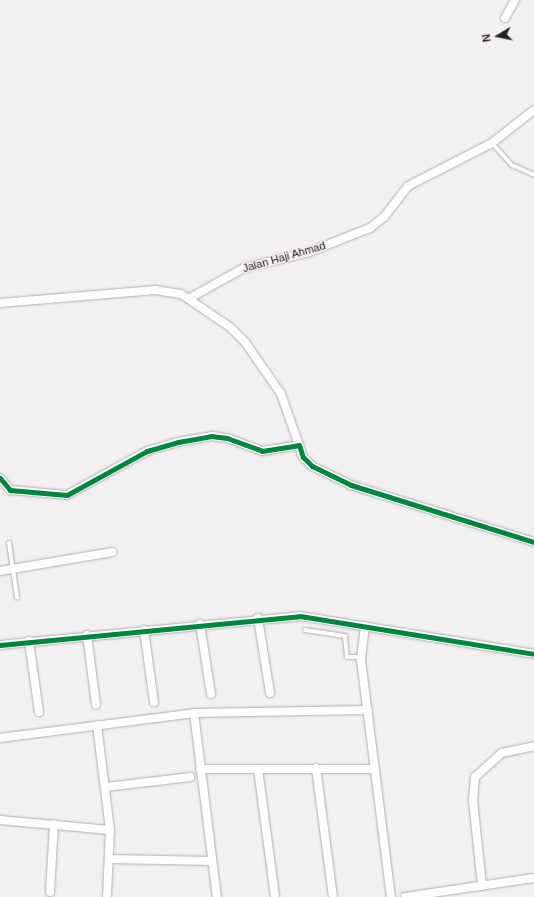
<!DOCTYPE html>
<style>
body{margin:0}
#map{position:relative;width:534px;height:897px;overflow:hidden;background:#f3f0f1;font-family:Arial,sans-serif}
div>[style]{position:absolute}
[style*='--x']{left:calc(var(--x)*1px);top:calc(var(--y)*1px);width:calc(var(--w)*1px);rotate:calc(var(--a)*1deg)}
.roads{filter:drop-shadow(0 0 1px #b0adae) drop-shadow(0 0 1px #b0adae)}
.lane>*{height:4px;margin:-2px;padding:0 2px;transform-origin:2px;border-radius:2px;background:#fdfdfd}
.street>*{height:8px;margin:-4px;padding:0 4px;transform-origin:4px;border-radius:4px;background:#fdfdfd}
.cycleway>*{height:5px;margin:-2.5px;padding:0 2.5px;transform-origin:2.5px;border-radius:2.5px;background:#00873e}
span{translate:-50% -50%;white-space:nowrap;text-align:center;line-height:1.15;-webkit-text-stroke:3px #f4eff1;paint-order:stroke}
.street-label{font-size:11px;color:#242223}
.north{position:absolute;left:478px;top:16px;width:40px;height:40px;-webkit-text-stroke:3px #f4eff1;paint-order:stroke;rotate:260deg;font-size:11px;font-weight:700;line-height:16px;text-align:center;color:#242223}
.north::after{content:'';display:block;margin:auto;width:14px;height:18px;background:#242223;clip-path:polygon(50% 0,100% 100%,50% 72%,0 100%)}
</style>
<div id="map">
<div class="roads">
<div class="lane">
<div style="--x:492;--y:143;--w:30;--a:48"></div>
<div style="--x:512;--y:165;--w:24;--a:24"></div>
<div style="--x:9;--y:543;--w:55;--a:81.6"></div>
<div style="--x:305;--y:630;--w:40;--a:8.5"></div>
<div style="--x:345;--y:636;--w:21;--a:85"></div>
<div style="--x:347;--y:657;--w:14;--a:0"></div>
</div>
<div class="street">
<div style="--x:505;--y:18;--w:21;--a:-61"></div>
<div style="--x:190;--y:298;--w:62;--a:-29.1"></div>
<div style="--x:244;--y:268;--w:67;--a:-13.8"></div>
<div style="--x:309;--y:252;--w:66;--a:-21.5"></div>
<div style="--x:370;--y:228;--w:18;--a:-38"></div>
<div style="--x:384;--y:217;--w:39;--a:-52"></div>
<div style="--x:408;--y:186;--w:94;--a:-27.1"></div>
<div style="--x:492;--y:143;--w:53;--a:-38.2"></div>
<div style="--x:0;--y:303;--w:156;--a:-4.8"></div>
<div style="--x:155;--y:290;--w:26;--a:9"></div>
<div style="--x:181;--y:294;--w:59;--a:34"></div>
<div style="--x:230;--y:327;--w:21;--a:45"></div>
<div style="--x:245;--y:342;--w:63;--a:55.3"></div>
<div style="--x:281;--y:394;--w:54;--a:70.6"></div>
<div style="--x:0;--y:478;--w:16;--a:50"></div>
<div style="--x:10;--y:490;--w:57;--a:5"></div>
<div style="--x:67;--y:495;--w:91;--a:-28.8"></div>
<div style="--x:147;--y:451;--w:32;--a:-16"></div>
<div style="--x:178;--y:442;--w:34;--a:-10"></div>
<div style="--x:211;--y:436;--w:16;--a:7"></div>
<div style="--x:227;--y:438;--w:37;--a:20"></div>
<div style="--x:262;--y:451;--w:37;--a:-9"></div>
<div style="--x:299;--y:445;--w:13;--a:72"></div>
<div style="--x:303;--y:457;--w:13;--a:45"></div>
<div style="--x:312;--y:466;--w:43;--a:26"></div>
<div style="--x:351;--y:485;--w:192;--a:17.3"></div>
<div style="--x:0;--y:571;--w:114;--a:-9.6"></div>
<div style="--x:258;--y:618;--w:76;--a:80.9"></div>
<div style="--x:200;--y:624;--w:71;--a:81.1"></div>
<div style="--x:365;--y:626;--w:34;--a:97"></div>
<div style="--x:361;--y:660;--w:239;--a:82.8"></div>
<div style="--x:144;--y:630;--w:73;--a:82.1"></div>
<div style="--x:87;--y:635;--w:70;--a:82.6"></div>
<div style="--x:29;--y:641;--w:72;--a:82"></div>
<div style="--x:0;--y:645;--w:301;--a:-5.5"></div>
<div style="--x:300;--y:616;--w:237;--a:9.2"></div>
<div style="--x:194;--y:713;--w:185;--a:82.9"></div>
<div style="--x:97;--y:725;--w:106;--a:82.9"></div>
<div style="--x:110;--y:830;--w:67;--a:92.6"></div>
<div style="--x:0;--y:738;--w:196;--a:-7.3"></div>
<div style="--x:194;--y:713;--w:174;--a:-1"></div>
<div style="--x:316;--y:768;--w:130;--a:82.5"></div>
<div style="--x:200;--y:769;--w:175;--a:0"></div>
<div style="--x:258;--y:769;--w:129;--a:82.4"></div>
<div style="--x:106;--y:787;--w:85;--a:-6.8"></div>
<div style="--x:0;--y:820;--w:110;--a:5.2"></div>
<div style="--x:110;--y:859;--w:102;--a:1.1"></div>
<div style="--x:482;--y:886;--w:86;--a:-96"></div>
<div style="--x:473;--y:800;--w:23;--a:-85"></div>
<div style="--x:475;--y:777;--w:36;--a:-42"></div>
<div style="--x:502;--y:753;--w:33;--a:-12"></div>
<div style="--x:50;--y:892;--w:68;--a:-86.6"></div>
<div style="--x:405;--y:897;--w:130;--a:-8.4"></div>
</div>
</div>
<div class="cycleway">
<div style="--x:0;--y:478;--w:16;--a:50"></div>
<div style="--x:10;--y:490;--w:57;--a:5"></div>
<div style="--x:67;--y:495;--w:91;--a:-28.8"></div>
<div style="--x:147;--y:451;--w:32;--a:-16"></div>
<div style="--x:178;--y:442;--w:34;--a:-10"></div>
<div style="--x:211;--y:436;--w:16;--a:7"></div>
<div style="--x:227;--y:438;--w:37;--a:20"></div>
<div style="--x:262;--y:451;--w:37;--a:-9"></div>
<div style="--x:299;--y:445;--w:13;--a:72"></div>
<div style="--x:303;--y:457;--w:13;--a:45"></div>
<div style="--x:312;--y:466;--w:43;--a:26"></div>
<div style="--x:351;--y:485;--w:192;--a:17.3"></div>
<div style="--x:0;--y:645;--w:301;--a:-5.5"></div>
<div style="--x:300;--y:616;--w:237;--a:9.2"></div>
</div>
<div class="street-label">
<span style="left:284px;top:257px;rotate:-16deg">Jalan Haji Ahmad</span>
</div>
<div class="north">N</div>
</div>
